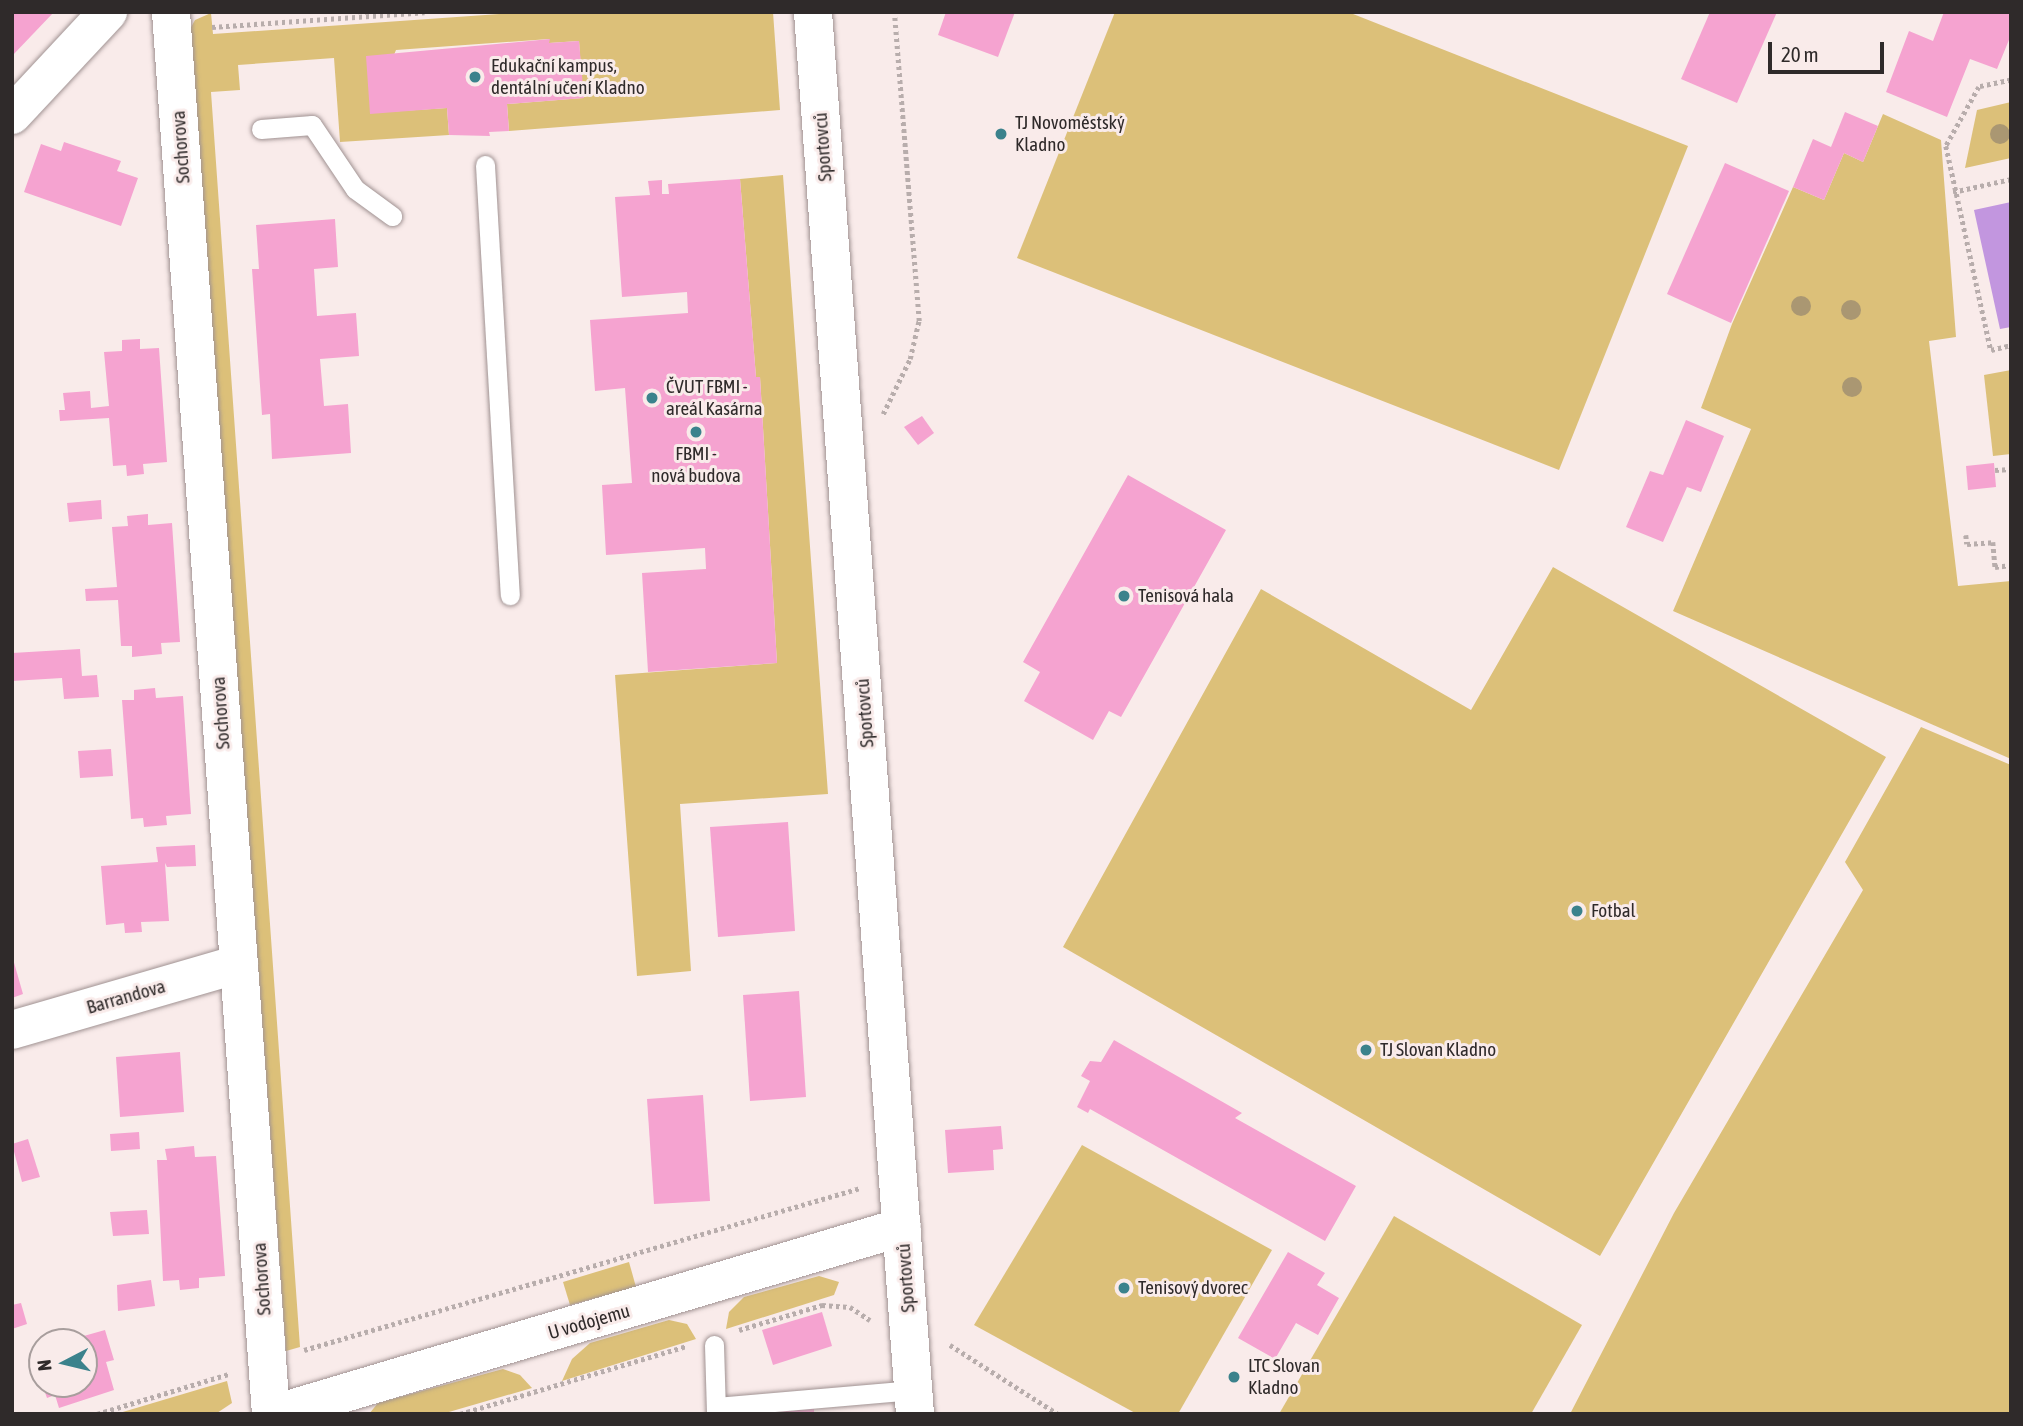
<!DOCTYPE html>
<meta charset="utf-8">
<style>
body{margin:0}
#map{position:relative;width:2023px;height:1426px;overflow:hidden;background:#f9ebea;font-family:"Asap Condensed",sans-serif}
div>[style]{position:absolute}
[style*='--x']{left:calc(var(--x)*1px);top:calc(var(--y)*1px);width:calc(var(--w)*1px);rotate:calc(var(--a)*1deg)}
.green>*{inset:0;background:#dcc079}
.water>*{inset:0;background:#c296df}
.building>*{inset:0;background:#f5a3d0}
.path>*{height:4.5px;margin-top:-2.25px;transform-origin:0;background:repeating-linear-gradient(90deg,#b8adac 0 3.5px,transparent 0 7px)}
.roads{filter:drop-shadow(0 0 2px #a09292) drop-shadow(0 0 2px #a09292)}
.service>*{height:19px;margin:-9.5px;padding:0 9.5px;transform-origin:9.5px;border-radius:9.5px;background:#fff}
.minor>*{height:38px;margin:-19px;padding:0 19px;transform-origin:19px;border-radius:19px;background:#fff}
.trees>*{width:20px;height:20px;margin:-10px;border-radius:50%;background:#aa9772}
.dots>*{width:19px;height:19px;translate:-50% -50%;box-sizing:border-box;border:4px solid #f9ebea;border-radius:50%}
span{translate:-50% -50%;white-space:nowrap;text-align:center;line-height:1.15;-webkit-text-stroke:6px #f9ebea;paint-order:stroke}
.poi-label{font-size:19px;color:#2f2a2a}
.left{translate:0 -50%;text-align:left}
.street-label{font-size:19px;color:#2f2a2a}
.frame{position:absolute;inset:0;border:14px solid #2f2a2a;pointer-events:none}
.north{position:absolute;left:28px;top:1328px;width:70px;height:70px;box-sizing:border-box;background:#f9ebea;border:2px solid #a89e9d;border-radius:50%;rotate:263deg;font-size:19px;font-weight:700;line-height:28px;text-align:center;color:#2f2a2a}
.north::after{content:'';display:block;margin:auto;width:24px;height:32px;background:#3b828c;clip-path:polygon(50% 0,100% 100%,50% 72%,0 100%)}
.scale{position:absolute;left:1768px;top:42px;width:116px;height:32px;box-sizing:border-box;border:4px solid #2f2a2a;border-top:0;padding-left:9px;font-size:21px;line-height:24px;white-space:nowrap;color:#2f2a2a;-webkit-text-stroke:5px #f9ebea;paint-order:stroke}
</style>
<div id="map">
<div class="green">
<div style="clip-path:polygon(527px 12px,773px 12px,780px 110px,509px 131px,507px 104px,583px 98px,579px 41px,549px 43px,549px 39px,396px 50px,370px 113px,447px 108px,449px 135px,340px 142px,334px 58px,238px 65px,240px 90px,211px 92px,300px 1347px,286px 1351px,190px 29px,195px 20px,211px 13px,213px 34px)"></div>
<div style="clip-path:polygon(1115px 12px,1348px 12px,1688px 146px,1559px 470px,1017px 258px)"></div>
<div style="clip-path:polygon(2011px 102px,2011px 158px,1965px 168px,1977px 110px)"></div>
<div style="clip-path:polygon(1883px 114px,1941px 140px,1956px 337px,1929px 341px,1958px 586px,2011px 581px,2011px 759px,1673px 611px,1751px 429px,1701px 408px,1732px 324px,1793px 187px,1824px 200px,1844px 153px,1863px 162px)"></div>
<div style="clip-path:polygon(783px 175px,828px 794px,680px 804px,691px 971px,637px 976px,615px 675px,777px 663px,760px 377px,756px 377px,740px 179px)"></div>
<div style="clip-path:polygon(2011px 370px,2011px 454px,1993px 456px,1984px 375px)"></div>
<div style="clip-path:polygon(1553px 567px,1886px 757px,1600px 1256px,1063px 947px,1261px 589px,1471px 710px)"></div>
<div style="clip-path:polygon(1921px 727px,2011px 765px,2011px 1414px,1570px 1414px,1674px 1213px,1863px 890px,1845px 862px)"></div>
<div style="clip-path:polygon(1082px 1145px,1272px 1250px,1178px 1414px,1137px 1414px,974px 1325px)"></div>
<div style="clip-path:polygon(1394px 1216px,1582px 1325px,1531px 1414px,1279px 1414px)"></div>
<div style="clip-path:polygon(629px 1262px,636px 1287px,570px 1305px,563px 1282px)"></div>
<div style="clip-path:polygon(819px 1276px,839px 1282px,834px 1295px,726px 1329px,729px 1312px,744px 1297px)"></div>
<div style="clip-path:polygon(669px 1320px,687px 1324px,696px 1339px,562px 1381px,572px 1359px,590px 1343px)"></div>
<div style="clip-path:polygon(503px 1369px,520px 1375px,532px 1388px,442px 1414px,369px 1414px,378px 1403px)"></div>
<div style="clip-path:polygon(227px 1381px,232px 1403px,217px 1413px,116px 1414px)"></div>
</div>
<div class="water">
<div style="clip-path:polygon(2011px 202px,2011px 327px,2000px 329px,1974px 210px)"></div>
</div>
<div class="building">
<div style="clip-path:polygon(12px 12px,54px 12px,12px 56px)"></div>
<div style="clip-path:polygon(946px 12px,1015px 12px,998px 57px,938px 35px)"></div>
<div style="clip-path:polygon(1710px 12px,1777px 12px,1737px 103px,1681px 79px)"></div>
<div style="clip-path:polygon(1944px 12px,2011px 12px,2011px 35px,1997px 69px,1970px 59px,1947px 117px,1886px 92px,1909px 31px,1933px 41px)"></div>
<div style="clip-path:polygon(550px 39px,549px 43px,579px 41px,584px 98px,507px 104px,509px 131px,489px 132px,490px 136px,449px 135px,447px 108px,370px 114px,366px 56px)"></div>
<div style="clip-path:polygon(1845px 112px,1878px 126px,1863px 162px,1844px 153px,1824px 200px,1793px 187px,1813px 139px,1831px 147px)"></div>
<div style="clip-path:polygon(64px 142px,121px 161px,117px 171px,138px 178px,121px 226px,24px 192px,41px 144px,61px 151px)"></div>
<div style="clip-path:polygon(1725px 163px,1789px 191px,1731px 323px,1667px 294px)"></div>
<div style="clip-path:polygon(740px 179px,756px 377px,760px 377px,777px 663px,648px 672px,642px 573px,706px 569px,705px 548px,606px 555px,602px 485px,632px 483px,625px 388px,595px 391px,590px 320px,688px 313px,687px 292px,622px 297px,615px 197px,650px 195px,648px 181px,662px 180px,662px 194px,669px 194px,668px 184px)"></div>
<div style="clip-path:polygon(335px 219px,338px 267px,314px 269px,317px 316px,356px 313px,359px 356px,320px 359px,324px 406px,348px 404px,351px 453px,272px 459px,270px 414px,262px 415px,252px 269px,259px 269px,256px 225px)"></div>
<div style="clip-path:polygon(140px 339px,140px 349px,159px 348px,167px 462px,143px 464px,144px 474px,127px 476px,126px 465px,113px 466px,109px 418px,60px 421px,59px 410px,65px 410px,63px 393px,90px 391px,91px 408px,109px 406px,104px 352px,122px 351px,122px 340px)"></div>
<div style="clip-path:polygon(922px 416px,934px 433px,918px 445px,904px 427px)"></div>
<div style="clip-path:polygon(1686px 420px,1724px 436px,1701px 492px,1687px 487px,1663px 542px,1626px 527px,1650px 471px,1663px 475px)"></div>
<div style="clip-path:polygon(1994px 463px,1996px 487px,1968px 490px,1966px 466px)"></div>
<div style="clip-path:polygon(1128px 475px,1226px 530px,1121px 717px,1109px 711px,1093px 740px,1024px 701px,1040px 672px,1023px 662px)"></div>
<div style="clip-path:polygon(101px 500px,102px 519px,69px 522px,67px 503px)"></div>
<div style="clip-path:polygon(148px 514px,148px 525px,172px 523px,180px 642px,161px 643px,162px 654px,132px 657px,132px 646px,121px 646px,118px 600px,86px 601px,85px 589px,117px 587px,112px 527px,128px 526px,127px 516px)"></div>
<div style="clip-path:polygon(80px 649px,82px 676px,97px 675px,99px 697px,64px 699px,62px 678px,12px 681px,12px 653px)"></div>
<div style="clip-path:polygon(155px 688px,156px 698px,183px 696px,191px 814px,166px 816px,167px 825px,144px 827px,143px 818px,131px 819px,122px 700px,134px 700px,134px 690px)"></div>
<div style="clip-path:polygon(111px 749px,113px 776px,80px 778px,78px 751px)"></div>
<div style="clip-path:polygon(788px 822px,795px 931px,718px 937px,710px 827px)"></div>
<div style="clip-path:polygon(195px 845px,196px 866px,167px 867px,165px 863px,169px 921px,141px 922px,142px 932px,125px 933px,124px 923px,106px 925px,101px 866px,158px 862px,156px 847px)"></div>
<div style="clip-path:polygon(13px 959px,23px 994px,12px 998px,12px 960px)"></div>
<div style="clip-path:polygon(799px 991px,806px 1097px,750px 1101px,743px 995px)"></div>
<div style="clip-path:polygon(1114px 1040px,1242px 1113px,1235px 1118px,1356px 1186px,1325px 1241px,1090px 1109px,1088px 1113px,1077px 1107px,1090px 1081px,1081px 1076px,1090px 1061px,1101px 1062px)"></div>
<div style="clip-path:polygon(180px 1052px,184px 1112px,120px 1117px,116px 1057px)"></div>
<div style="clip-path:polygon(703px 1095px,710px 1201px,654px 1204px,647px 1099px)"></div>
<div style="clip-path:polygon(1001px 1126px,1003px 1149px,993px 1150px,994px 1170px,948px 1173px,945px 1130px)"></div>
<div style="clip-path:polygon(139px 1132px,140px 1149px,111px 1151px,110px 1134px)"></div>
<div style="clip-path:polygon(28px 1139px,40px 1177px,22px 1182px,12px 1144px)"></div>
<div style="clip-path:polygon(194px 1146px,195px 1157px,216px 1156px,225px 1276px,199px 1278px,199px 1288px,180px 1290px,179px 1280px,163px 1281px,157px 1160px,167px 1160px,165px 1149px)"></div>
<div style="clip-path:polygon(147px 1210px,149px 1234px,113px 1236px,110px 1212px)"></div>
<div style="clip-path:polygon(1288px 1252px,1325px 1273px,1317px 1285px,1339px 1298px,1318px 1335px,1296px 1323px,1275px 1359px,1238px 1338px)"></div>
<div style="clip-path:polygon(151px 1280px,155px 1306px,118px 1311px,117px 1285px)"></div>
<div style="clip-path:polygon(21px 1303px,27px 1324px,12px 1329px,12px 1305px)"></div>
<div style="clip-path:polygon(822px 1312px,832px 1346px,773px 1365px,762px 1330px)"></div>
<div style="clip-path:polygon(105px 1330px,114px 1360px,106px 1362px,114px 1390px,59px 1408px,55px 1395px,47px 1398px,42px 1384px,84px 1384px,84px 1342px,66px 1341px)"></div>
<div style="clip-path:polygon(42px 1349px,42px 1380px,41px 1380px,33px 1351px)"></div>
<div style="clip-path:polygon(814px 1409px,814px 1414px,773px 1414px,773px 1412px)"></div>
</div>
<div class="path">
<div style="--x:212;--y:27;--w:213;--a:-4"></div>
<div style="--x:2011;--y:80;--w:33;--a:168"></div>
<div style="--x:1979;--y:87;--w:68;--a:119.2"></div>
<div style="--x:1946;--y:146;--w:209;--a:77.6"></div>
<div style="--x:1991;--y:350;--w:21;--a:-14"></div>
<div style="--x:1953;--y:192;--w:59;--a:-12.6"></div>
<div style="--x:883;--y:414;--w:61;--a:-63.9"></div>
<div style="--x:910;--y:359;--w:39;--a:-77"></div>
<div style="--x:919;--y:321;--w:310;--a:-94.6"></div>
<div style="--x:1995;--y:470;--w:16;--a:-4"></div>
<div style="--x:1966;--y:535;--w:9;--a:84"></div>
<div style="--x:1967;--y:544;--w:26;--a:-4"></div>
<div style="--x:1993;--y:542;--w:25;--a:85"></div>
<div style="--x:1995;--y:567;--w:16;--a:-7"></div>
<div style="--x:739;--y:1330;--w:87;--a:-16.8"></div>
<div style="--x:822;--y:1305;--w:28;--a:4"></div>
<div style="--x:850;--y:1307;--w:24;--a:33"></div>
<div style="--x:950;--y:1345;--w:128;--a:32.6"></div>
<div style="--x:304;--y:1350;--w:579;--a:-16.24"></div>
<div style="--x:97;--y:1414;--w:138;--a:-16.9"></div>
<div style="--x:460;--y:1414;--w:237;--a:-16.7"></div>
</div>
<div class="roads">
<div class="service">
<div style="--x:261;--y:129;--w:51;--a:-4.5"></div>
<div style="--x:312;--y:125;--w:77;--a:56.1"></div>
<div style="--x:355;--y:189;--w:46;--a:36.1"></div>
<div style="--x:485;--y:165;--w:431;--a:86.7"></div>
<div style="--x:714;--y:1345;--w:69;--a:88.3"></div>
<div style="--x:716;--y:1407;--w:198;--a:-4.9"></div>
</div>
<div class="minor">
<div style="--x:171;--y:12;--w:1406;--a:85.92"></div>
<div style="--x:813;--y:12;--w:1406;--a:85.84"></div>
<div style="--x:12;--y:115;--w:141;--a:-47"></div>
<div style="--x:12;--y:1030;--w:236;--a:-16.2"></div>
<div style="--x:274;--y:1414;--w:655;--a:-16.58"></div>
</div>
</div>
<div class="trees">
<div style="left:2000px;top:134px"></div>
<div style="left:1801px;top:306px"></div>
<div style="left:1851px;top:310px"></div>
<div style="left:1852px;top:387px"></div>
</div>
<div class="dots">
<div style="left:475px;top:77px;background:#3b828c"></div>
<div style="left:1001px;top:134px;background:#3b828c"></div>
<div style="left:652px;top:398px;background:#3b828c"></div>
<div style="left:696px;top:432px;background:#3b828c"></div>
<div style="left:1124px;top:596px;background:#3b828c"></div>
<div style="left:1577px;top:911px;background:#3b828c"></div>
<div style="left:1366px;top:1050px;background:#3b828c"></div>
<div style="left:1124px;top:1288px;background:#3b828c"></div>
<div style="left:1234px;top:1377px;background:#3b828c"></div>
</div>
<div class="poi-label">
<span class="left" style="left:491px;top:77px">Edukační kampus,<br>dentální učení Kladno</span>
<span class="left" style="left:1015px;top:134px">TJ Novoměstský<br>Kladno</span>
<span class="left" style="left:666px;top:398px">ČVUT FBMI -<br>areál Kasárna</span>
<span style="left:696px;top:465px">FBMI -<br>nová budova</span>
<span class="left" style="left:1138px;top:596px">Tenisová hala</span>
<span class="left" style="left:1591px;top:911px">Fotbal</span>
<span class="left" style="left:1380px;top:1050px">TJ Slovan Kladno</span>
<span class="left" style="left:1138px;top:1288px">Tenisový dvorec</span>
<span class="left" style="left:1248px;top:1377px">LTC Slovan<br>Kladno</span>
</div>
<div class="street-label">
<span style="left:181px;top:147px;rotate:-94deg">Sochorova</span>
<span style="left:823px;top:147px;rotate:-94deg">Sportovců</span>
<span style="left:221px;top:713px;rotate:-94deg">Sochorova</span>
<span style="left:865px;top:713px;rotate:-94deg">Sportovců</span>
<span style="left:126px;top:997px;rotate:-16deg">Barrandova</span>
<span style="left:906px;top:1278px;rotate:-94deg">Sportovců</span>
<span style="left:262px;top:1279px;rotate:-94deg">Sochorova</span>
<span style="left:589px;top:1322px;rotate:-16deg">U vodojemu</span>
</div>
<div class="frame"></div>
<div class="north">N</div>
<div class="scale">20 m</div>
</div>
